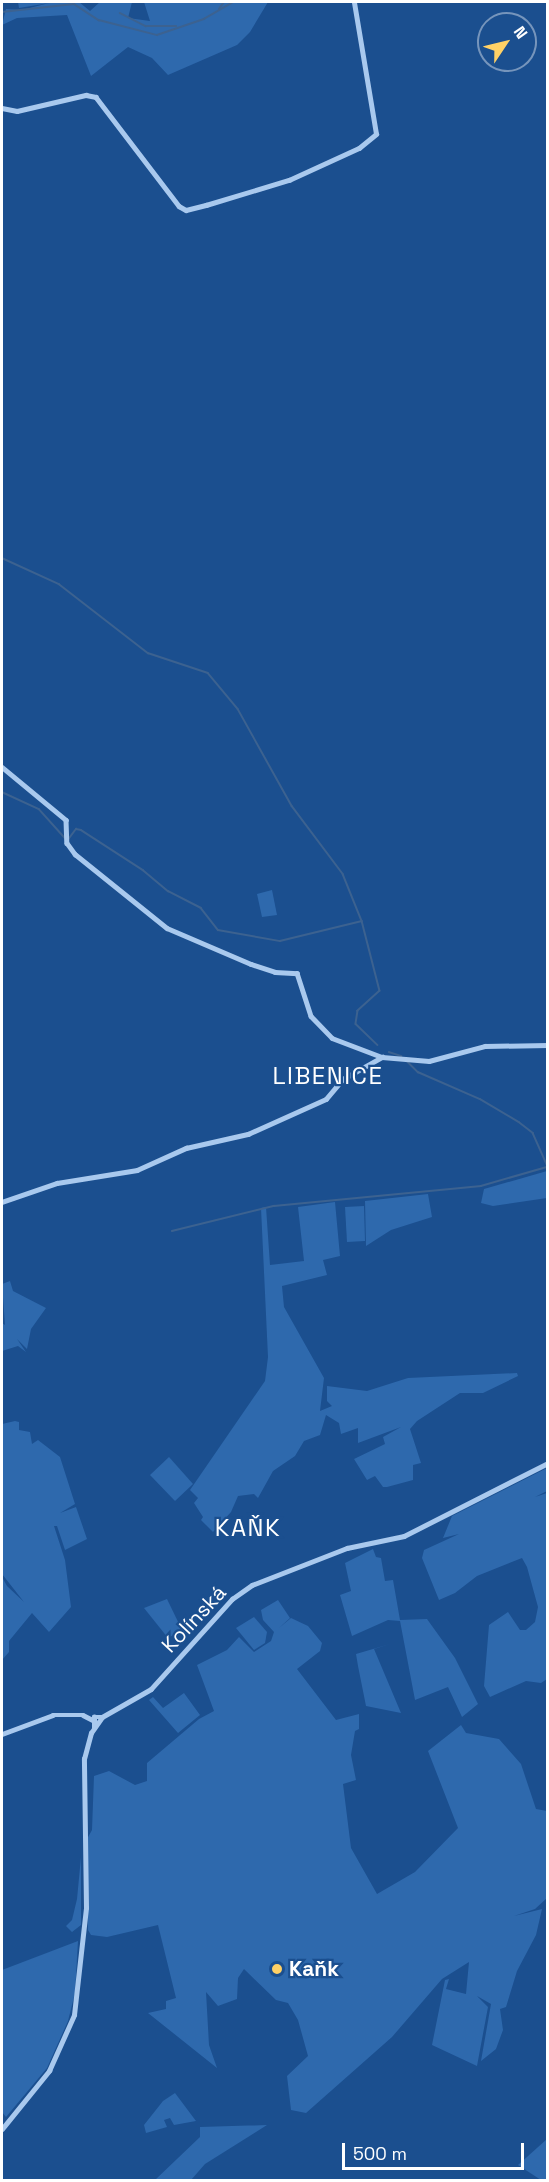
<!DOCTYPE html>
<meta charset="utf-8">
<style>
body{margin:0}
#map{position:relative;width:549px;height:2182px;overflow:hidden;background:#1b4f8f;font-family:"Space Grotesk",sans-serif}
div>[style]{position:absolute}
[style*='--x']{left:calc(var(--x)*1px);top:calc(var(--y)*1px);width:calc(var(--w)*1px);rotate:calc(var(--a)*1deg)}
.green>*{inset:0;background:#2e69ad}
.stream>*{height:1.5px;margin:-0.75px;padding:0 0.75px;transform-origin:0.75px;border-radius:0.75px;background:#3c6290}
.minor>*{height:4.5px;margin:-2.25px;padding:0 2.25px;transform-origin:2.25px;border-radius:2.25px;background:#a9c9ee}
.dots>*{width:16px;height:16px;translate:-50% -50%;box-sizing:border-box;border:3px solid #1b4f8f;border-radius:50%}
span{translate:-50% -50%;white-space:nowrap;text-align:center;line-height:1.15;-webkit-text-stroke:4.5px #1b4f8f;paint-order:stroke}
.street-label{font-size:21px;color:#fff}
.poi-label{font-size:21px;color:#fff;font-weight:700}
.left{translate:0 -50%;text-align:left}
.quarter-label{font-size:24px;color:#fff;letter-spacing:1.5px}
.frame{position:absolute;inset:0;border:3px solid #fff;pointer-events:none}
.north{position:absolute;left:477px;top:12px;width:60px;height:60px;box-sizing:border-box;background:#1b4f8f;border:2px solid #7695bc;border-radius:50%;rotate:55deg;font-size:16px;font-weight:700;line-height:24px;text-align:center;color:#fff}
.north::after{content:'';display:block;margin:auto;width:21px;height:27px;background:#ffd166;clip-path:polygon(50% 0,100% 100%,50% 72%,0 100%)}
.scale{position:absolute;left:342px;top:2143px;width:182px;height:27px;box-sizing:border-box;border:3px solid #fff;border-top:0;padding-left:8px;font-size:18px;line-height:21px;white-space:nowrap;color:#fff;-webkit-text-stroke:4px #1b4f8f;paint-order:stroke}
</style>
<div id="map">
<div class="green">
<div style="clip-path:polygon(18px 2px,79px 2px,90px 11px,100px 2px,132px 2px,128px 18px,150px 21px,144px 2px,268px 2px,250px 32px,237px 45px,168px 75px,152px 58px,128px 47px,91px 76px,67px 15px,17px 18px,2px 25px,6px 9px,22px 10px,49px 3px,19px 8px)"></div>
<div style="clip-path:polygon(272px 890px,277px 915px,262px 917px,257px 894px)"></div>
<div style="clip-path:polygon(547px 1171px,547px 1198px,493px 1206px,481px 1203px,484px 1189px)"></div>
<div style="clip-path:polygon(428px 1194px,432px 1217px,391px 1230px,366px 1246px,365px 1201px)"></div>
<div style="clip-path:polygon(335px 1202px,340px 1256px,323px 1260px,327px 1275px,282px 1286px,284px 1307px,324px 1378px,320px 1411px,332px 1406px,327px 1401px,327px 1386px,367px 1391px,408px 1378px,517px 1373px,518px 1376px,483px 1393px,460px 1393px,417px 1421px,410px 1429px,421px 1463px,413px 1465px,413px 1480px,387px 1487px,383px 1487px,375px 1476px,367px 1480px,354px 1459px,385px 1444px,383px 1437px,401px 1427px,358px 1443px,358px 1428px,341px 1434px,339px 1423px,326px 1415px,320px 1435px,304px 1441px,295px 1456px,273px 1471px,258px 1498px,254px 1494px,238px 1496px,231px 1512px,213px 1532px,201px 1520px,203px 1517px,194px 1503px,198px 1498px,190px 1490px,265px 1381px,268px 1357px,261px 1208px,266px 1207px,270px 1265px,304px 1261px,298px 1207px)"></div>
<div style="clip-path:polygon(364px 1206px,365px 1241px,347px 1242px,345px 1207px)"></div>
<div style="clip-path:polygon(10px 1281px,13px 1291px,46px 1308px,31px 1329px,27px 1349px,17px 1339px,26px 1352px,18px 1346px,2px 1351px,2px 1323px,5px 1325px,2px 1284px)"></div>
<div style="clip-path:polygon(15px 1421px,19px 1422px,19px 1430px,30px 1432px,32px 1444px,38px 1440px,60px 1457px,75px 1504px,60px 1513px,76px 1507px,87px 1539px,65px 1550px,57px 1526px,54px 1526px,65px 1560px,71px 1607px,49px 1632px,32px 1613px,9px 1641px,9px 1652px,2px 1660px,2px 1577px,7px 1586px,24px 1602px,2px 1574px,2px 1424px)"></div>
<div style="clip-path:polygon(169px 1457px,193px 1484px,175px 1501px,150px 1475px)"></div>
<div style="clip-path:polygon(547px 1468px,547px 1491px,535px 1497px,547px 1493px,547px 1679px,541px 1683px,526px 1681px,490px 1697px,484px 1686px,489px 1625px,508px 1612px,520px 1630px,526px 1630px,535px 1622px,538px 1607px,527px 1567px,522px 1558px,477px 1576px,455px 1593px,439px 1600px,422px 1558px,424px 1550px,459px 1534px,443px 1538px,452px 1516px)"></div>
<div style="clip-path:polygon(373px 1549px,376px 1557px,381px 1558px,385px 1581px,393px 1580px,400px 1620px,427px 1619px,455px 1658px,478px 1704px,462px 1717px,448px 1687px,415px 1700px,400px 1621px,388px 1620px,352px 1636px,340px 1595px,351px 1591px,345px 1563px)"></div>
<div style="clip-path:polygon(167px 1599px,182px 1630px,168px 1638px,144px 1608px)"></div>
<div style="clip-path:polygon(278px 1600px,290px 1618px,279px 1628px,291px 1618px,308px 1626px,322px 1643px,320px 1651px,297px 1669px,336px 1720px,359px 1714px,359px 1729px,355px 1731px,351px 1755px,356px 1780px,343px 1784px,351px 1848px,377px 1894px,415px 1872px,458px 1828px,428px 1751px,461px 1725px,466px 1733px,499px 1739px,521px 1764px,536px 1809px,547px 1811px,547px 1898px,535px 1909px,514px 1916px,542px 1909px,536px 1935px,517px 1971px,506px 2007px,500px 2009px,503px 2030px,496px 2049px,481px 2061px,491px 2004px,477px 1996px,488px 2007px,477px 2066px,432px 2045px,445px 1980px,449px 1979px,446px 1989px,466px 1994px,469px 1962px,442px 1979px,392px 2037px,306px 2113px,291px 2110px,287px 2076px,308px 2056px,298px 2020px,288px 2003px,276px 2000px,244px 1969px,238px 1978px,237px 1999px,218px 2006px,206px 1992px,209px 2045px,217px 2068px,148px 2013px,166px 2009px,166px 2001px,176px 1998px,158px 1925px,107px 1937px,91px 1935px,88px 1930px,87px 1839px,92px 1830px,94px 1776px,109px 1771px,135px 1785px,147px 1781px,147px 1763px,199px 1719px,214px 1711px,197px 1665px,227px 1650px,239px 1637px,254px 1652px,271px 1641px,274px 1632px,263px 1620px,261px 1610px)"></div>
<div style="clip-path:polygon(254px 1617px,267px 1632px,265px 1643px,254px 1650px,236px 1628px)"></div>
<div style="clip-path:polygon(390px 1644px,374px 1649px,401px 1713px,366px 1706px,358px 1666px,356px 1654px)"></div>
<div style="clip-path:polygon(184px 1693px,200px 1715px,178px 1733px,149px 1700px,153px 1697px,163px 1708px)"></div>
<div style="clip-path:polygon(81px 1857px,81px 1925px,72px 1932px,66px 1926px,72px 1920px,77px 1899px)"></div>
<div style="clip-path:polygon(78px 1941px,75px 1993px,68px 2021px,47px 2068px,6px 2117px,2px 2112px,2px 1970px)"></div>
<div style="clip-path:polygon(175px 2093px,196px 2121px,174px 2125px,170px 2118px,164px 2120px,167px 2127px,146px 2133px,144px 2125px,163px 2101px)"></div>
<div style="clip-path:polygon(267px 2125px,205px 2164px,191px 2180px,155px 2180px,200px 2137px,200px 2127px)"></div>
<div style="clip-path:polygon(547px 2139px,547px 2180px,541px 2180px,518px 2165px)"></div>
</div>
<div class="stream">
<div style="--x:547;--y:2;--w:1;--a:0"></div>
<div style="--x:219;--y:9;--w:9;--a:-54"></div>
<div style="--x:2;--y:12;--w:72;--a:-6.3"></div>
<div style="--x:74;--y:4;--w:30;--a:33"></div>
<div style="--x:99;--y:20;--w:60;--a:14.5"></div>
<div style="--x:157;--y:35;--w:50;--a:-18.8"></div>
<div style="--x:204;--y:19;--w:34;--a:-30"></div>
<div style="--x:120;--y:13;--w:29;--a:27"></div>
<div style="--x:146;--y:26;--w:30;--a:0"></div>
<div style="--x:2;--y:558;--w:63;--a:24.5"></div>
<div style="--x:59;--y:584;--w:113;--a:37.8"></div>
<div style="--x:148;--y:653;--w:63;--a:18.4"></div>
<div style="--x:208;--y:673;--w:47;--a:50.2"></div>
<div style="--x:238;--y:709;--w:111;--a:60.9"></div>
<div style="--x:292;--y:806;--w:85;--a:53.1"></div>
<div style="--x:343;--y:874;--w:51;--a:68"></div>
<div style="--x:2;--y:792;--w:41;--a:24.7"></div>
<div style="--x:39;--y:809;--w:39;--a:48"></div>
<div style="--x:67;--y:841;--w:15;--a:-53"></div>
<div style="--x:76;--y:829;--w:5;--a:11"></div>
<div style="--x:81;--y:830;--w:74;--a:32.8"></div>
<div style="--x:143;--y:870;--w:33;--a:40"></div>
<div style="--x:168;--y:891;--w:37;--a:27"></div>
<div style="--x:201;--y:908;--w:28;--a:52"></div>
<div style="--x:218;--y:930;--w:63;--a:10.1"></div>
<div style="--x:280;--y:941;--w:84;--a:-13.7"></div>
<div style="--x:362;--y:921;--w:72;--a:75.6"></div>
<div style="--x:380;--y:991;--w:30;--a:138"></div>
<div style="--x:358;--y:1011;--w:13;--a:99"></div>
<div style="--x:356;--y:1024;--w:30;--a:44"></div>
<div style="--x:389;--y:1052;--w:13;--a:18"></div>
<div style="--x:407;--y:1061;--w:16;--a:45"></div>
<div style="--x:418;--y:1072;--w:68;--a:23.5"></div>
<div style="--x:480;--y:1099;--w:45;--a:30.5"></div>
<div style="--x:519;--y:1122;--w:18;--a:38"></div>
<div style="--x:533;--y:1133;--w:37;--a:66"></div>
<div style="--x:172;--y:1231;--w:105;--a:-13.8"></div>
<div style="--x:274;--y:1206;--w:208;--a:-5.5"></div>
<div style="--x:481;--y:1186;--w:69;--a:-16.1"></div>
</div>
<div class="minor">
<div style="--x:2;--y:108;--w:15;--a:11"></div>
<div style="--x:17;--y:111;--w:71;--a:-13.1"></div>
<div style="--x:86;--y:95;--w:10;--a:11"></div>
<div style="--x:96;--y:97;--w:137;--a:52.7"></div>
<div style="--x:179;--y:206;--w:8;--a:30"></div>
<div style="--x:186;--y:210;--w:21;--a:-14"></div>
<div style="--x:206;--y:205;--w:87;--a:-16.8"></div>
<div style="--x:289;--y:180;--w:77;--a:-24.6"></div>
<div style="--x:359;--y:148;--w:22;--a:-39"></div>
<div style="--x:376;--y:134;--w:134;--a:-99.5"></div>
<div style="--x:2;--y:767;--w:83;--a:39.6"></div>
<div style="--x:66;--y:820;--w:23;--a:88"></div>
<div style="--x:67;--y:843;--w:14;--a:54"></div>
<div style="--x:75;--y:854;--w:118;--a:38.8"></div>
<div style="--x:167;--y:928;--w:91;--a:23.2"></div>
<div style="--x:251;--y:964;--w:25;--a:18"></div>
<div style="--x:275;--y:972;--w:22;--a:3"></div>
<div style="--x:297;--y:973;--w:45;--a:72"></div>
<div style="--x:311;--y:1016;--w:30;--a:46"></div>
<div style="--x:332;--y:1038;--w:53;--a:20.8"></div>
<div style="--x:382;--y:1057;--w:47;--a:4.9"></div>
<div style="--x:429;--y:1061;--w:58;--a:-15"></div>
<div style="--x:485;--y:1046;--w:63;--a:-0.9"></div>
<div style="--x:2;--y:1202;--w:58;--a:-19.1"></div>
<div style="--x:57;--y:1183;--w:81;--a:-9.2"></div>
<div style="--x:137;--y:1170;--w:54;--a:-24.2"></div>
<div style="--x:186;--y:1148;--w:64;--a:-12.7"></div>
<div style="--x:248;--y:1134;--w:85;--a:-24.2"></div>
<div style="--x:326;--y:1099;--w:26;--a:-50"></div>
<div style="--x:343;--y:1079;--w:45;--a:-29.4"></div>
<div style="--x:102;--y:1717;--w:56;--a:-29.7"></div>
<div style="--x:151;--y:1689;--w:121;--a:-48"></div>
<div style="--x:232;--y:1599;--w:24;--a:-35"></div>
<div style="--x:252;--y:1585;--w:102;--a:-21.3"></div>
<div style="--x:347;--y:1548;--w:58;--a:-11.9"></div>
<div style="--x:404;--y:1536;--w:161;--a:-26.9"></div>
<div style="--x:94;--y:1728;--w:11;--a:-90"></div>
<div style="--x:94;--y:1717;--w:8;--a:0"></div>
<div style="--x:2;--y:1734;--w:54;--a:-20.4"></div>
<div style="--x:53;--y:1715;--w:30;--a:0"></div>
<div style="--x:83;--y:1715;--w:11;--a:27"></div>
<div style="--x:2;--y:2129;--w:75;--a:-51"></div>
<div style="--x:49;--y:2071;--w:61;--a:-65.9"></div>
<div style="--x:74;--y:2015;--w:108;--a:-83.6"></div>
<div style="--x:86;--y:1908;--w:149;--a:-90.8"></div>
<div style="--x:84;--y:1759;--w:27;--a:-75"></div>
<div style="--x:91;--y:1733;--w:19;--a:-55"></div>
</div>
<div class="dots">
<div style="left:277px;top:1969px;background:#ffd166"></div>
</div>
<div class="street-label">
<span style="left:194px;top:1619px;rotate:-47deg">Kolínská</span>
</div>
<div class="poi-label">
<span class="left" style="left:289px;top:1969px">Kaňk</span>
</div>
<div class="quarter-label">
<span style="left:328px;top:1076px">LIBENICE</span>
<span style="left:248px;top:1528px">KAŇK</span>
</div>
<div class="frame"></div>
<div class="north">N</div>
<div class="scale">500 m</div>
</div>
